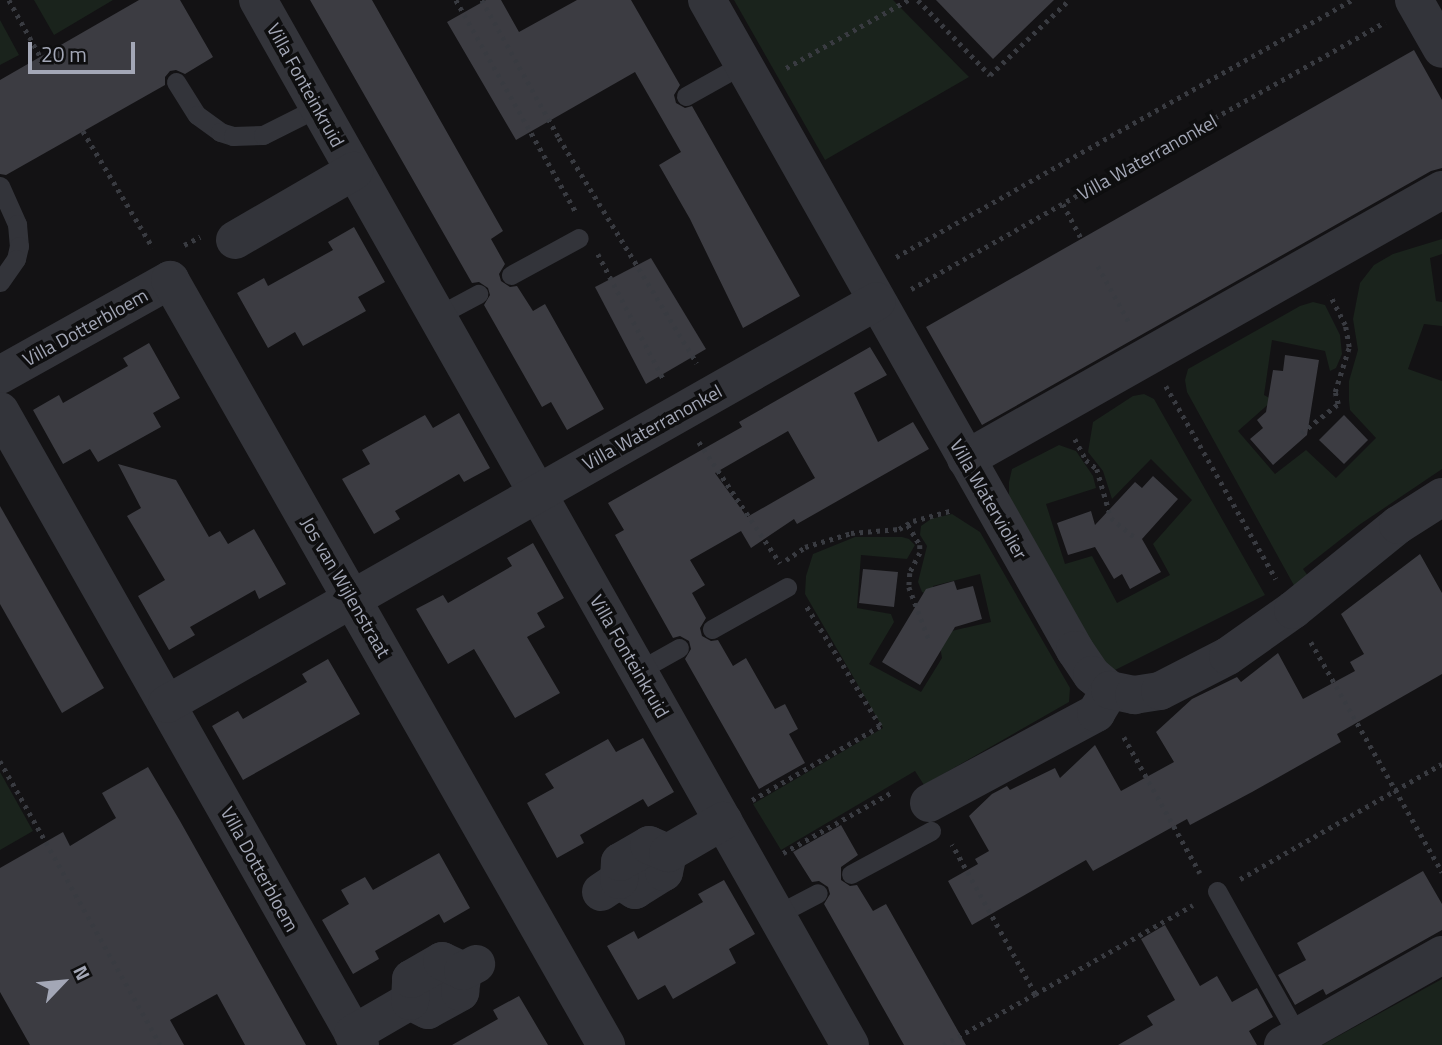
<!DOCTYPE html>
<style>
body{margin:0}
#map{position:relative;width:1442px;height:1045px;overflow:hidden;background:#131214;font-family:"Titillium Web",sans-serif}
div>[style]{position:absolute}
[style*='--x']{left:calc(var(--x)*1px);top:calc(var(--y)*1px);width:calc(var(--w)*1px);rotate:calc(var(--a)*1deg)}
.green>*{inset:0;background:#1a231c}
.building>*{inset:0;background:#3c3c42}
.path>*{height:4.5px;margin-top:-2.25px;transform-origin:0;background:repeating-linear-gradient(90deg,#393b41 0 3.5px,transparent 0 8.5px)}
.service>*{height:19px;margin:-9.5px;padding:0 9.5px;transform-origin:9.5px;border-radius:9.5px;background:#33343a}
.minor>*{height:38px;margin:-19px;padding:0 19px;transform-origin:19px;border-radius:19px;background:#33343a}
span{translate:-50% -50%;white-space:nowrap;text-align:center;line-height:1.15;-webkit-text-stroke:7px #0e0e0f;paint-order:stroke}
.street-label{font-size:19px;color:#a3a7b6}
.north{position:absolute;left:28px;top:947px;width:70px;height:70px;-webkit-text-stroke:5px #0e0e0f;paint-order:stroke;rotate:64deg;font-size:19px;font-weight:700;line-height:28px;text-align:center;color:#a3a7b6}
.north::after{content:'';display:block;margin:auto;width:24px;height:32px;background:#a3a7b6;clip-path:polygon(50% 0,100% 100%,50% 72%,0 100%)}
.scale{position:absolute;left:28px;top:42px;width:107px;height:32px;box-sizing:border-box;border:4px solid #a3a7b6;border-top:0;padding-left:9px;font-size:21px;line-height:24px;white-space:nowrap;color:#a3a7b6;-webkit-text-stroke:5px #0e0e0f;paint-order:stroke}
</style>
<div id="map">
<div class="green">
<div style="clip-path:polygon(34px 0,113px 0,54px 35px)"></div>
<div style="clip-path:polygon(734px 0,893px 0,969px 77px,825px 160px)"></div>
<div style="clip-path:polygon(0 20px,19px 55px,0 65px)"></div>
<div style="clip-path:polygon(1442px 239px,1442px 254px,1430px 258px,1436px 301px,1442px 302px,1442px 326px,1424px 324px,1408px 369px,1442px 381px,1442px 469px,1359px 525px,1303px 569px,1308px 576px,1296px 589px,1187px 392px,1185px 380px,1188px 369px,1300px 306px,1313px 302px,1325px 305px,1340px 335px,1342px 354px,1336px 368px,1330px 371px,1325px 351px,1272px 340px,1264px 395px,1273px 400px,1238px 431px,1275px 474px,1306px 450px,1336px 478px,1376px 438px,1350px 410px,1349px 401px,1349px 381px,1358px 350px,1353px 319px,1360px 283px,1374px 265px,1393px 254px)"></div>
<div style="clip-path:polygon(1144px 394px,1154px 399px,1265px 595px,1115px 670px,1102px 661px,1009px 499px,1009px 482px,1012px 469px,1059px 445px,1076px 451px,1093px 476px,1096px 488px,1046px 504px,1065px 564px,1092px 556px,1117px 603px,1170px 575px,1153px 544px,1192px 500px,1151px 459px,1112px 499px,1103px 471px,1088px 452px,1093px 422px,1133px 396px)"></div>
<div style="clip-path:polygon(952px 514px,980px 532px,1070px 688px,1069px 702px,924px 785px,915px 771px,781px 850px,753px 804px,883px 728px,805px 594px,806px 576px,813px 554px,855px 537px,902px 537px,909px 539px,915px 545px,907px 559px,861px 555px,857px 608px,891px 614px,894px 622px,869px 664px,921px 692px,942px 658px,938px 634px,991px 622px,980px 574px,933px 586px,935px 598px,922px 592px,918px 582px,927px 546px,920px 535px,921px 526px,931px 519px)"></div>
<div style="clip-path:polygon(0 772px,33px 831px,0 850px)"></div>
<div style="clip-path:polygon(1442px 979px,1442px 1045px,1322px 1045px)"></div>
</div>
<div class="building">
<div style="clip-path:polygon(139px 0,180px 0,213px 57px,185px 74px,176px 70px,170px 71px,165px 77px,165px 85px,6px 175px,0 174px,0 80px)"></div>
<div style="clip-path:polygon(310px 0,372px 0,503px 231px,491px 239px,505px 264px,499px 274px,501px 281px,510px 287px,517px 286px,533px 311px,545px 304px,604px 409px,567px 430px,551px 402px,542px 407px,484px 305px,490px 295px,488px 288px,479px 282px,472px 283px)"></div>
<div style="clip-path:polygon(486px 0,501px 0,519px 32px,577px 0,631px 0,680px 85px,674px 95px,676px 103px,685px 108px,692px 106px,800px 296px,743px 328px,690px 219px,659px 165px,681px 152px,635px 72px,516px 140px,447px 22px)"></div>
<div style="clip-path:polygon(936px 0,1054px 0,993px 59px)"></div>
<div style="clip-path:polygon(1414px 50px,1442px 100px,1442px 168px,1431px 171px,982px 425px,926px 327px)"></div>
<div style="clip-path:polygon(354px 227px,385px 282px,358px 297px,366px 311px,303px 346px,295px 332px,268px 348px,237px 293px,264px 278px,268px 286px,333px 250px,328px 242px)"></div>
<div style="clip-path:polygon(651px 258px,706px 349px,646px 384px,595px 287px)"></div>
<div style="clip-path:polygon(149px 343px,180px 398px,153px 413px,161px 427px,98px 462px,90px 449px,63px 464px,33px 410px,59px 395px,63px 403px,128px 366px,123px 358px)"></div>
<div style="clip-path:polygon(evenodd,870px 347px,887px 375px,854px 393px,878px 442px,913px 422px,929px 449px,797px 524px,794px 519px,751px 548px,741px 531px,690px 560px,705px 585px,692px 593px,706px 618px,700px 628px,702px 636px,711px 641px,718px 640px,733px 666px,746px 658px,775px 709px,785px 704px,798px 729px,789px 734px,805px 763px,759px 789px,685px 659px,691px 649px,689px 641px,680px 636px,673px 638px,615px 535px,624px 530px,608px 503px,742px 427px,739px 422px,870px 347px,788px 431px,815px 478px,747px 517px,715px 473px,788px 431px)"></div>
<div style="clip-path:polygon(1285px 355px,1319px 360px,1307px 435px,1273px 465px,1250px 439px,1263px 428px,1257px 420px,1266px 412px,1273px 370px,1283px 371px)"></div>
<div style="clip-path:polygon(459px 413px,490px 468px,464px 482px,459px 474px,395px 511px,400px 519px,374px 534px,342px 479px,370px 464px,362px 450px,425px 415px,433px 428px)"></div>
<div style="clip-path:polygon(1344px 415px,1368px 440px,1344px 464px,1319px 440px)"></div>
<div style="clip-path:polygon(118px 464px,176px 480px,209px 537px,220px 531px,228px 544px,254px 529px,286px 584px,259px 599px,255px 590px,190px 627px,195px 635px,169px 650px,138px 596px,165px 580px,127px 516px,141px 508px)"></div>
<div style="clip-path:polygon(1153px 476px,1178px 499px,1142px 539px,1161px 572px,1130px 589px,1122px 574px,1114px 579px,1095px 547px,1068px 555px,1057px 523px,1091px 511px,1095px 525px,1135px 482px,1142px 488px)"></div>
<div style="clip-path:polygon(0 506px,104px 688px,62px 713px,0 604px)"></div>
<div style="clip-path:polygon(533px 543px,564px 598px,537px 613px,545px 627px,527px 637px,560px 693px,515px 718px,474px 649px,448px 664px,416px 609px,443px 595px,448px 603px,512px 566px,507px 558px)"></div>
<div style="clip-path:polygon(1420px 554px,1442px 593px,1442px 674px,1337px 734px,1341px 742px,1252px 792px,1190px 825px,1187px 819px,1093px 871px,1086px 860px,972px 925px,948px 881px,978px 864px,975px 859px,989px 851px,969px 816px,992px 794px,1007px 786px,1010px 790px,1055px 768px,1060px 778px,1095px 745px,1121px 791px,1174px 762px,1156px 732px,1192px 699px,1237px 677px,1241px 682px,1278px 653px,1303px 699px,1355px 671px,1350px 662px,1364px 654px,1341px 614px)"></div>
<div style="clip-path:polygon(863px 569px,898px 572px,894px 607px,859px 603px)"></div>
<div style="clip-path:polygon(954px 581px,957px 590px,973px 586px,982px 619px,955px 627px,920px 685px,882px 662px,926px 589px)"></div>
<div style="clip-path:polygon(328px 659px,360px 714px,243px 780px,212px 726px,238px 711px,243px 719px,307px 682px,302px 674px)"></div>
<div style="clip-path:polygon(643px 738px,674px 792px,648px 807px,643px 799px,580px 835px,584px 843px,557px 858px,527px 803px,554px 788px,545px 774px,608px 739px,616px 752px)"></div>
<div style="clip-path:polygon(148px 767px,180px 821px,306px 1045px,245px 1045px,217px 994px,170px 1020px,184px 1045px,30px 1045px,0 992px,0 868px,63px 832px,70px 846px,116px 818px,102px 793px)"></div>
<div style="clip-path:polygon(841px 825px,858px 855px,841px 867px,841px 880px,850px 886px,857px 885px,873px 911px,886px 904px,966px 1045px,904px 1045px,824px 904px,830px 894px,828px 887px,819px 881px,812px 882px,793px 852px)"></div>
<div style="clip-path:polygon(439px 853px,470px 908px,444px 923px,439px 914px,375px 951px,379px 959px,353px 974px,322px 920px,349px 904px,341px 890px,365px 877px,373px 890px)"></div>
<div style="clip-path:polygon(1423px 871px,1442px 904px,1442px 930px,1326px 995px,1323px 989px,1295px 1005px,1278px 975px,1306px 960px,1297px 943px)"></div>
<div style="clip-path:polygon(724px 880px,755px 934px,729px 949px,736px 963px,673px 999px,665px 985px,638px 1000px,607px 946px,634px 931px,638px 939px,703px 902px,698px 894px)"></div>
<div style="clip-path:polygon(1165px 925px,1200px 986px,1217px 976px,1232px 1002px,1257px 988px,1273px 1017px,1249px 1031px,1257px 1045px,1118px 1045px,1153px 1025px,1147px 1016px,1175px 1000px,1141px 939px)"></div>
<div style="clip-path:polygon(519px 996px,548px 1045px,452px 1045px,498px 1019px,493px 1010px)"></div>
</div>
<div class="path">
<div style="--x:9;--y:0;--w:64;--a:61"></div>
<div style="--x:456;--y:0;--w:244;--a:60.5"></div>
<div style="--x:482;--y:0;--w:158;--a:60.8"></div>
<div style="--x:559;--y:138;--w:264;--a:58.5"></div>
<div style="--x:918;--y:0;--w:104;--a:46.2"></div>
<div style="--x:990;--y:75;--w:109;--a:-43.5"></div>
<div style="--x:786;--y:68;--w:140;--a:-29.1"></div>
<div style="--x:83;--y:131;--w:136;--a:59.1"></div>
<div style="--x:1063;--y:204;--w:40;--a:62"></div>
<div style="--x:184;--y:245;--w:18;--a:-27"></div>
<div style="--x:598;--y:254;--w:142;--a:62.4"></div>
<div style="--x:896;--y:257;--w:523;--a:-29.41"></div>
<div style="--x:1098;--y:266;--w:66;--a:61.1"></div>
<div style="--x:911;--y:289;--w:544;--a:-29.39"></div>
<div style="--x:1166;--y:386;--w:222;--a:60.3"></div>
<div style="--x:1301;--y:433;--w:47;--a:-38.1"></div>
<div style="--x:1338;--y:404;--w:12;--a:-104"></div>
<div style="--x:1335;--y:392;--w:47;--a:-72.7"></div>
<div style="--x:1349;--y:347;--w:22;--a:-100"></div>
<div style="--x:1345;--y:325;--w:34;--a:-117"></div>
<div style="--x:1075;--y:439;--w:24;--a:62"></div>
<div style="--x:1086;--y:460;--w:14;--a:39"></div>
<div style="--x:1097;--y:469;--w:51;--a:74.1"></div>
<div style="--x:1111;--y:518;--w:33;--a:39"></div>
<div style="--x:699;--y:442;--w:146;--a:56.2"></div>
<div style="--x:908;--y:525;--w:23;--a:59"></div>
<div style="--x:920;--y:545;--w:8;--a:90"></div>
<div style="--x:920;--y:553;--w:22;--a:117"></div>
<div style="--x:910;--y:573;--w:14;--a:94"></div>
<div style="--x:909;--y:587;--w:57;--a:69.3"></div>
<div style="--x:786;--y:560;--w:23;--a:-34"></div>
<div style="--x:805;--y:547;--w:48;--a:-16.9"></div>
<div style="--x:851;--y:533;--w:48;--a:-4.8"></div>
<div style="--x:899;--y:529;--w:16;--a:-30"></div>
<div style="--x:913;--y:521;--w:41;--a:-15.4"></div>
<div style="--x:1311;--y:642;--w:265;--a:60.3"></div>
<div style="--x:1124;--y:737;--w:156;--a:60.8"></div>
<div style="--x:0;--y:761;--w:326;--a:60.5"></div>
<div style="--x:752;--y:800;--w:148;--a:-30"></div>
<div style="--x:880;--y:726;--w:141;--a:-121.7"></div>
<div style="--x:783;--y:853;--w:127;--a:-29.2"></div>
<div style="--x:1240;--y:879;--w:232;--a:-29.7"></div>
<div style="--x:1035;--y:994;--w:181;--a:-29.4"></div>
<div style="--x:943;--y:1045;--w:105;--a:-29"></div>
<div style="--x:1035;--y:994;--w:171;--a:-119.1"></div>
</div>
<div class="service">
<div style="--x:176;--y:82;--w:39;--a:58"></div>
<div style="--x:197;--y:115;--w:29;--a:36"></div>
<div style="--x:220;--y:132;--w:14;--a:17"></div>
<div style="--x:233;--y:136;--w:30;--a:-2"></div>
<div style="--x:263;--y:135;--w:63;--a:-26.6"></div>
<div style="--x:686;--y:96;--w:65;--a:-29.3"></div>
<div style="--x:0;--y:186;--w:42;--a:65.9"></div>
<div style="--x:17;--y:224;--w:22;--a:85"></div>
<div style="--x:19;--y:246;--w:13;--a:103"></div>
<div style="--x:16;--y:259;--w:28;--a:125"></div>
<div style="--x:511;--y:275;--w:77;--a:-28.6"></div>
<div style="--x:437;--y:316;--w:47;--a:-28.2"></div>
<div style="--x:712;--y:629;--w:86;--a:-29.2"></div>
<div style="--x:638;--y:671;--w:47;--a:-29.3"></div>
<div style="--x:851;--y:874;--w:91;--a:-28.3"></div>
<div style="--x:1217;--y:891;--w:166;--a:60.8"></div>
<div style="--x:776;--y:915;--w:47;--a:-27.6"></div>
</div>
<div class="minor">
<div style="--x:258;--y:0;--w:1201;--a:60.47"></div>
<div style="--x:707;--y:0;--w:747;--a:60.48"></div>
<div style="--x:1075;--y:650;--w:30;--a:56"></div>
<div style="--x:1092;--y:675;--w:23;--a:40"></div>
<div style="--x:1414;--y:0;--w:56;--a:60.3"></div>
<div style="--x:235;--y:240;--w:138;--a:-30.1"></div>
<div style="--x:0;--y:375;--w:195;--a:-29.2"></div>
<div style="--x:170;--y:280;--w:881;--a:60.32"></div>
<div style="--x:0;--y:411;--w:729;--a:60.41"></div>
<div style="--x:966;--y:459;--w:547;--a:-29.47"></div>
<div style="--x:167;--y:704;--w:816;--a:-29.58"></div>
<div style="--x:929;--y:803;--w:190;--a:-28.3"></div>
<div style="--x:1096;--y:713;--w:27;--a:-59"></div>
<div style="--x:1110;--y:690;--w:25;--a:12"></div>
<div style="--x:1134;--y:695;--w:26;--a:-9"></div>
<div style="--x:1160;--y:691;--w:76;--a:-27.2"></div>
<div style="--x:1228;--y:656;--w:80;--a:-35.3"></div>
<div style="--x:1293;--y:610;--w:135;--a:-39"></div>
<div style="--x:1398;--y:525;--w:52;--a:-32.5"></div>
<div style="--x:619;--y:880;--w:19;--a:32"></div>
<div style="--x:635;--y:890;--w:34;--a:-32"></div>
<div style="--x:664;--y:872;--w:19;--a:-78"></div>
<div style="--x:601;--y:892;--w:22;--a:-34"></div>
<div style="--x:619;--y:880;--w:18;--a:-87"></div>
<div style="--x:620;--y:862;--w:34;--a:-30"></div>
<div style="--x:649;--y:845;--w:21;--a:23"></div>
<div style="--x:668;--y:853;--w:64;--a:-30.2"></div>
<div style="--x:410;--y:1001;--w:20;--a:27"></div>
<div style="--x:428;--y:1010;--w:37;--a:-29"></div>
<div style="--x:460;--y:992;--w:21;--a:-82"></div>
<div style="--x:353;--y:1034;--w:66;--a:-30.1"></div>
<div style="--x:410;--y:1001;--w:22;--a:-87"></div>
<div style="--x:411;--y:979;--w:36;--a:-30"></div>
<div style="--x:442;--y:961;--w:23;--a:25"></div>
<div style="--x:463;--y:971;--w:15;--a:-28"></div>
<div style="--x:1283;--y:1045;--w:183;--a:-29.5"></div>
</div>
<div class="street-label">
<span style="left:306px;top:85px;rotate:61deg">Villa Fonteinkruid</span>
<span style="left:1147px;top:157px;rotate:-29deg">Villa Waterranonkel</span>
<span style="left:85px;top:327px;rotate:-29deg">Villa Dotterbloem</span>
<span style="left:652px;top:427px;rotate:-29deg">Villa Waterranonkel</span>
<span style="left:989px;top:499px;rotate:60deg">Villa Waterviolier</span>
<span style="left:346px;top:587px;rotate:60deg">Jos van Wijlenstraat</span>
<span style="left:630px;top:656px;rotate:60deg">Villa Fonteinkruid</span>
<span style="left:260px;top:869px;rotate:61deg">Villa Dotterbloem</span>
</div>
<div class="north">N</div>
<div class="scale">20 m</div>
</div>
